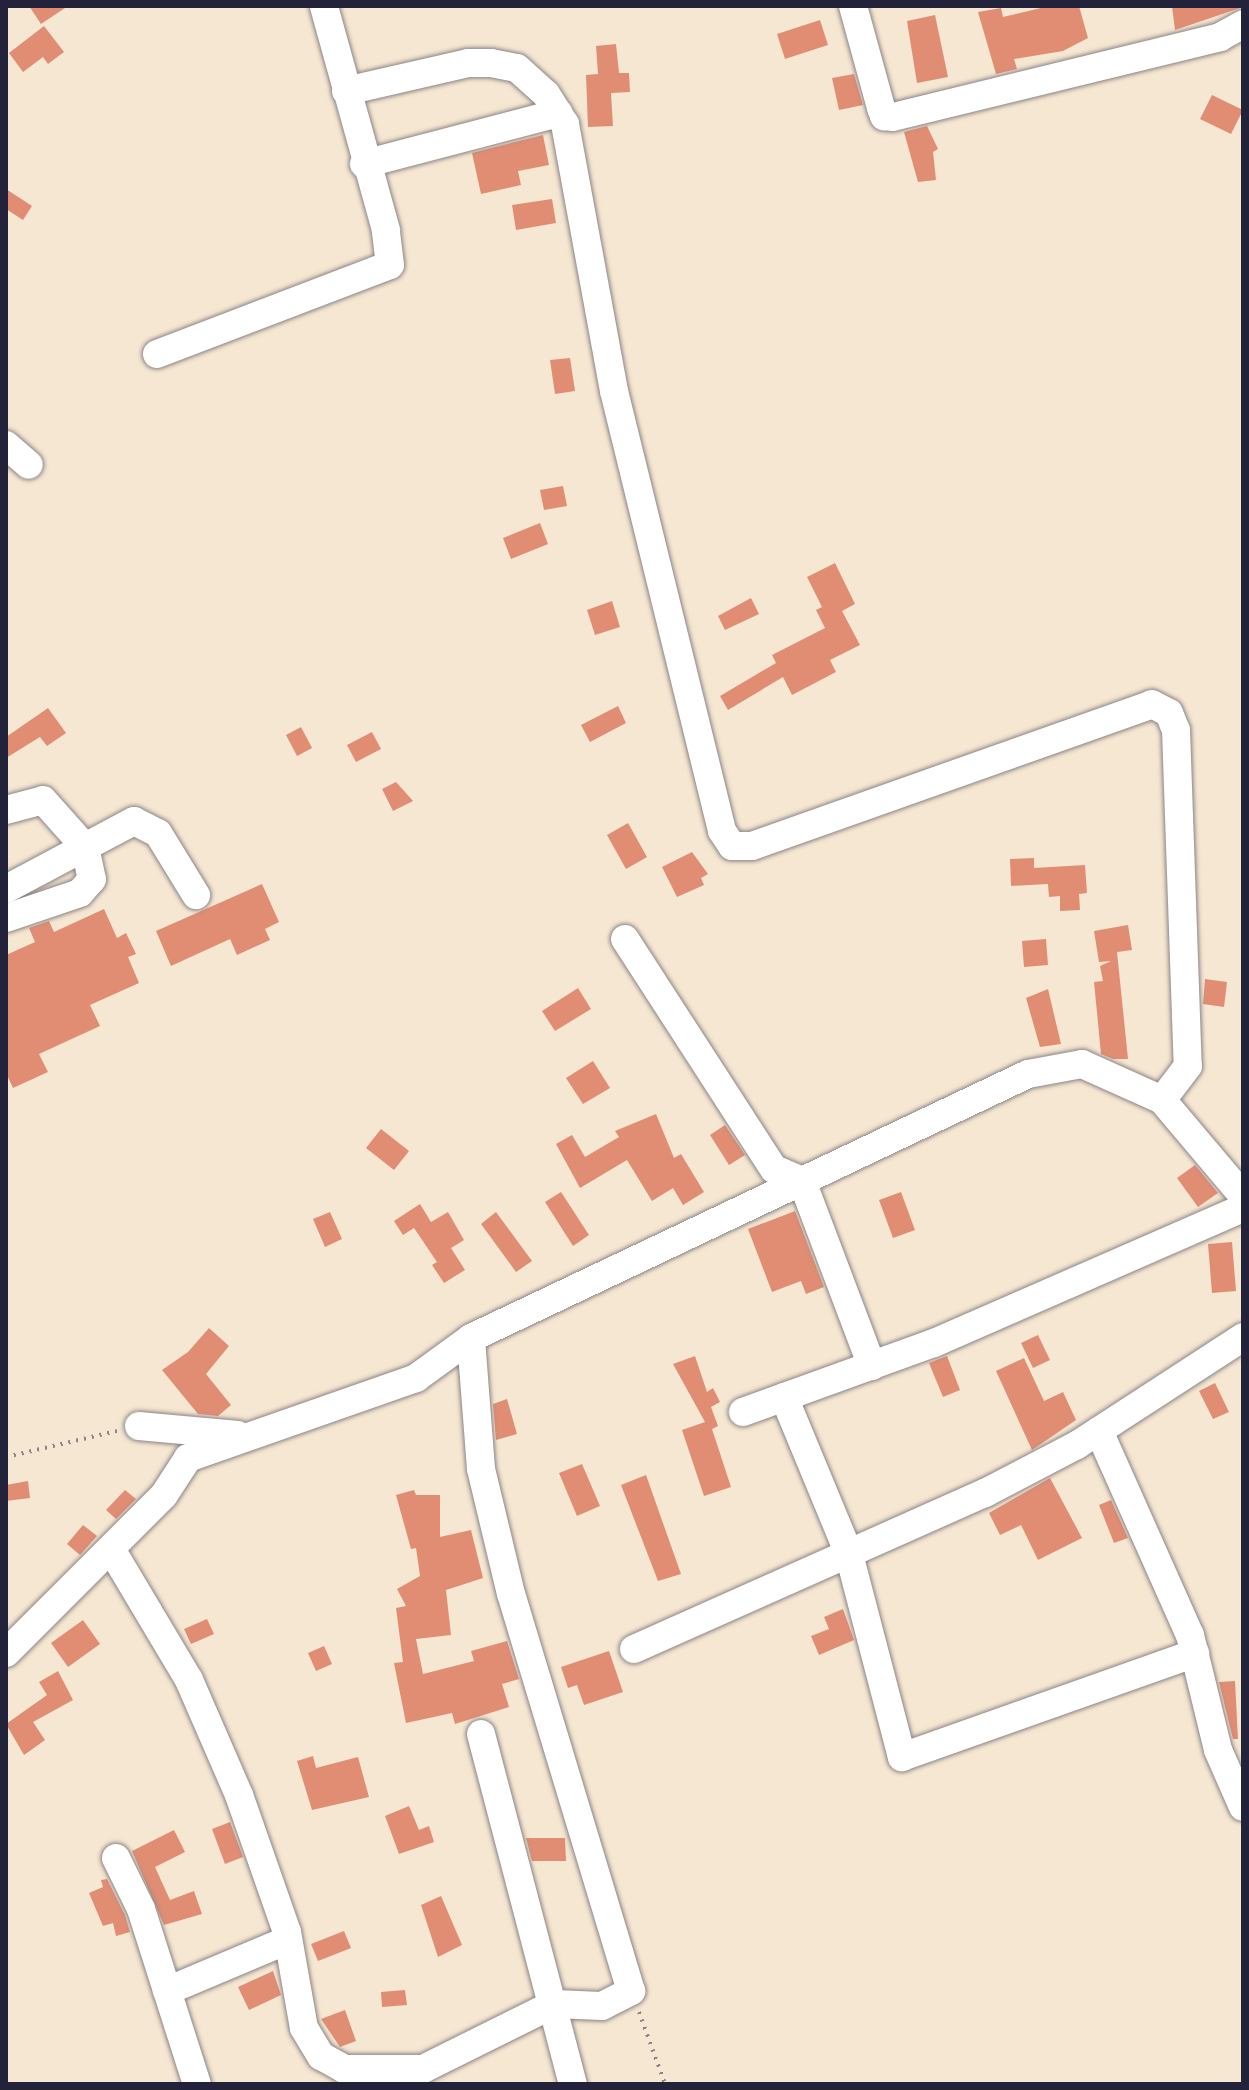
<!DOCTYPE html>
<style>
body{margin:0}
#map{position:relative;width:1249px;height:2090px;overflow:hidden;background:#f5e7d1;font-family:"Libre Bodoni",serif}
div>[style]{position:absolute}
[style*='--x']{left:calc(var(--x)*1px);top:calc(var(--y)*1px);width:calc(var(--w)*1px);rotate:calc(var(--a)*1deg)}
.building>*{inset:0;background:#e08d74}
.path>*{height:4px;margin-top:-2px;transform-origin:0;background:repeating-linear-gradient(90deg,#8c8486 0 2px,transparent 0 8px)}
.roads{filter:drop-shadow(0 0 2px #8c8486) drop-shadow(0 0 2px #8c8486)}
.minor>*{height:28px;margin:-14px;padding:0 14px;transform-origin:14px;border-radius:14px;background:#fff}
span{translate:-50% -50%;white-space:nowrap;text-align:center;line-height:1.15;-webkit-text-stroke:6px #f7f3e8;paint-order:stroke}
.frame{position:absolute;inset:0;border:8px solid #22223b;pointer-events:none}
</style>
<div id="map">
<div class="building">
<div style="clip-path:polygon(29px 6px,68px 6px,41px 24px)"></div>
<div style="clip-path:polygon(1049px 6px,1079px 6px,1088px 38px,1063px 51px,1014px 59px,1017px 69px,996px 74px,978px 12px,1001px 8px,1003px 17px)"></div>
<div style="clip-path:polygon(1172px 6px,1243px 6px,1243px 7px,1175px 30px)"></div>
<div style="clip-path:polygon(935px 15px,948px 77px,917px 83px,907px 21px)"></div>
<div style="clip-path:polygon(820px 20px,828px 45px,785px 59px,777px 34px)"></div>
<div style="clip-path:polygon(44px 26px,64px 52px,48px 64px,43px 57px,23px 72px,9px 53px)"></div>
<div style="clip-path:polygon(616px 44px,619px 73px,629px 73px,630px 92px,611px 93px,613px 126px,588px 127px,586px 75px,598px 74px,596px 46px)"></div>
<div style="clip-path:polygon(854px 74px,863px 105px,839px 110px,832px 78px)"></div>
<div style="clip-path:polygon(1212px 95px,1243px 110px,1231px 134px,1200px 119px)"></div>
<div style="clip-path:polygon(927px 126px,938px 149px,933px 152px,936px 180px,918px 182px,904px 132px)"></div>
<div style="clip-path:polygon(543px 135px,549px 165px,518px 171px,521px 185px,481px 194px,472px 153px)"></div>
<div style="clip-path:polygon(6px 189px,32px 206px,23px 220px,6px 209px)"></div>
<div style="clip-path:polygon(552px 199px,556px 223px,516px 230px,512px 205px)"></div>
<div style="clip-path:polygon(570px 358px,575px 391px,555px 394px,550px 360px)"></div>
<div style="clip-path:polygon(563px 486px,567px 506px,544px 510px,540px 490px)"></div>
<div style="clip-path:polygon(540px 523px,548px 544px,511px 559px,503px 538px)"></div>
<div style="clip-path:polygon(835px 563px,855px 604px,842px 611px,860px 645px,830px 660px,836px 672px,792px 695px,783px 677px,728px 710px,720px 696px,776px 663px,772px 655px,825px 628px,816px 610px,822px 607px,807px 577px)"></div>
<div style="clip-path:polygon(751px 598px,759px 614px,725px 630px,718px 616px)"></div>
<div style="clip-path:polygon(612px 601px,620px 627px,595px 635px,587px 610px)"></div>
<div style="clip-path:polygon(618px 706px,626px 723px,590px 742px,581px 725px)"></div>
<div style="clip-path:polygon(48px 708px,66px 733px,47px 746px,40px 737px,6px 758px,6px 737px)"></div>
<div style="clip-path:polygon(301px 727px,312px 748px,297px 756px,286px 735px)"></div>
<div style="clip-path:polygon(372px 732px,381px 749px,356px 762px,347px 745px)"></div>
<div style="clip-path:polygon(396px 782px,413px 801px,393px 811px,382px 789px)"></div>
<div style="clip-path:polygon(628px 823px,647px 857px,626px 869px,607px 835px)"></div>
<div style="clip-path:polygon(692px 852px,708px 874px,701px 878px,704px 885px,677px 897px,662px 867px)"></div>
<div style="clip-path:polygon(1034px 858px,1034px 868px,1085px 865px,1087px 893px,1079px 894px,1080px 910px,1060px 911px,1060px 896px,1049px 897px,1048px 884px,1011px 886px,1010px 859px)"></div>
<div style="clip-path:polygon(262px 884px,279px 922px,265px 929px,270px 940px,237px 955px,230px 939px,171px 966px,156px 931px)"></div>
<div style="clip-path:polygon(104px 909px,117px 938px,126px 933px,136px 954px,128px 957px,139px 983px,90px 1005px,100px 1026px,39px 1054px,48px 1072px,13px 1088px,6px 1073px,6px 955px,35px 942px,29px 928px,49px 921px,54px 932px)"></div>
<div style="clip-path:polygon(1128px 925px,1132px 950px,1117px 952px,1128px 1059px,1113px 1059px,1101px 1054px,1094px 982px,1103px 981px,1100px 966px,1111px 961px,1099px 962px,1094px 931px)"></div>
<div style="clip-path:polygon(1046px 939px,1048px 965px,1024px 967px,1022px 941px)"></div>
<div style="clip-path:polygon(1205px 979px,1227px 982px,1224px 1007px,1203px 1004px)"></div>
<div style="clip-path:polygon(578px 988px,591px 1009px,555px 1031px,542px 1011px)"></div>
<div style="clip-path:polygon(1048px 989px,1061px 1044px,1040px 1047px,1026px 998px)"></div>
<div style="clip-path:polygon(593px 1061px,610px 1088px,583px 1104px,566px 1078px)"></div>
<div style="clip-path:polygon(656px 1114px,674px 1158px,681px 1154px,704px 1192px,683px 1205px,673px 1188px,652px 1201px,627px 1160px,580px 1188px,556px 1144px,572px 1135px,585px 1157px,619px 1137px,615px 1131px)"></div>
<div style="clip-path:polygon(725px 1125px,745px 1155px,729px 1165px,710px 1135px)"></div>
<div style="clip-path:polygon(381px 1129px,409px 1151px,394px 1170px,366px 1148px)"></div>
<div style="clip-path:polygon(1195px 1165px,1218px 1193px,1198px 1207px,1177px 1178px)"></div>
<div style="clip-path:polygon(561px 1192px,589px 1235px,573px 1246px,545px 1202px)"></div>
<div style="clip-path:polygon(901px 1192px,915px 1230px,893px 1238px,879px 1200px)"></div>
<div style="clip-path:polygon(420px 1204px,431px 1222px,448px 1212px,464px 1240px,451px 1248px,465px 1270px,444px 1283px,432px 1265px,437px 1262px,414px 1228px,403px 1235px,394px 1221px)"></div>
<div style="clip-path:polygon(795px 1211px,824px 1287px,806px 1294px,801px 1281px,772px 1292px,748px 1229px)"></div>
<div style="clip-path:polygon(330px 1212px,342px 1239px,325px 1247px,313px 1219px)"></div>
<div style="clip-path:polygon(496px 1212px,532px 1261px,516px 1272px,481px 1224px)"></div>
<div style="clip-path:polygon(1232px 1242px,1236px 1291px,1212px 1293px,1208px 1244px)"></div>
<div style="clip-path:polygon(209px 1328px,229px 1346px,206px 1374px,231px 1405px,218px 1416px,198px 1414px,162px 1370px,188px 1352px)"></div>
<div style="clip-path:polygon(1038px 1335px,1050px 1360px,1033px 1368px,1021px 1343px)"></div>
<div style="clip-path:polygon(695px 1356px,707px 1392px,713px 1388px,720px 1402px,711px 1407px,718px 1426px,712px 1429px,731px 1487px,704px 1496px,682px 1430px,705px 1422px,673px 1364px)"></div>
<div style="clip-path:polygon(947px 1356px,960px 1390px,943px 1397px,929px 1363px)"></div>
<div style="clip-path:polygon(1024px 1358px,1044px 1401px,1063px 1392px,1076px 1420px,1032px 1450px,996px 1371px)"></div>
<div style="clip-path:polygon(1215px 1383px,1229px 1412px,1213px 1419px,1199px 1391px)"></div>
<div style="clip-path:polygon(507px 1399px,517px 1434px,496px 1440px,493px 1404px)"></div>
<div style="clip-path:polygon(582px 1464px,600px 1506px,577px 1516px,559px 1473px)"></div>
<div style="clip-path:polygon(646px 1475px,681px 1574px,658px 1581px,621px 1485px)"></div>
<div style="clip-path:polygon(1050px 1478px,1082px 1538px,1038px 1560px,1021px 1525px,1000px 1535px,989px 1513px)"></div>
<div style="clip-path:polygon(28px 1481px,30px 1498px,6px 1501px,6px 1485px)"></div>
<div style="clip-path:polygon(125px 1490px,136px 1499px,116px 1519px,106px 1510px)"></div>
<div style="clip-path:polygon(414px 1490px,416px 1495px,440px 1495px,440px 1537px,471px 1530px,483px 1578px,446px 1590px,451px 1635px,416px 1639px,423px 1674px,474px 1661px,471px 1651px,507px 1641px,519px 1679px,502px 1684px,509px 1707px,455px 1724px,452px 1713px,406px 1723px,394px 1663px,403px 1662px,396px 1608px,406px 1606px,397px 1589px,420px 1576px,416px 1548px,411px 1549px,396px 1495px)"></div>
<div style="clip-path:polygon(1111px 1500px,1128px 1538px,1114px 1543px,1099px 1505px)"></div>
<div style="clip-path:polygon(83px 1525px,97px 1536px,80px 1555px,67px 1544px)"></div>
<div style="clip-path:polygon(843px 1609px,854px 1640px,819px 1655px,811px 1636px,829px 1629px,824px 1617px)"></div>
<div style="clip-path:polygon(207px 1619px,214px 1634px,191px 1644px,184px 1629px)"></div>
<div style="clip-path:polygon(83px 1620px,100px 1644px,68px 1667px,51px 1643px)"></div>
<div style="clip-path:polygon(324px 1646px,332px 1664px,316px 1671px,308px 1653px)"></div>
<div style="clip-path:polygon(609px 1651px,623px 1692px,584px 1705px,577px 1685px,568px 1688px,561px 1667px)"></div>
<div style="clip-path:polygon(58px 1671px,73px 1700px,33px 1722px,45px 1740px,24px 1755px,6px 1724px,47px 1695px,39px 1682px)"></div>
<div style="clip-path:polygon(1235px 1681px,1238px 1739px,1233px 1739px,1219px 1682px)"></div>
<div style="clip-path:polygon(313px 1756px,316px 1768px,358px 1757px,369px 1797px,312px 1810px,297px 1761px)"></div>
<div style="clip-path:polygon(409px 1806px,419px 1830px,429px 1826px,434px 1842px,399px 1854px,385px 1816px)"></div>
<div style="clip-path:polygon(230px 1822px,243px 1857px,225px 1864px,212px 1829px)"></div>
<div style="clip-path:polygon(174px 1830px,185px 1852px,155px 1867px,170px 1900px,194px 1891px,202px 1914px,164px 1925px,132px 1851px)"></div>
<div style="clip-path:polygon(526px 1838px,565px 1838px,566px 1861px,532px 1861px)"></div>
<div style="clip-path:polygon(107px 1879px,125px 1915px,130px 1932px,116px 1936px,113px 1923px,103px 1926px,89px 1893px,103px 1887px,101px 1880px)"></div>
<div style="clip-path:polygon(441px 1896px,462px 1945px,438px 1957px,421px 1905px)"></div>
<div style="clip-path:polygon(344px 1931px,351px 1948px,318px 1961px,311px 1944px)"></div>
<div style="clip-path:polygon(273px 1971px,281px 1995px,249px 2010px,238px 1987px)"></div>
<div style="clip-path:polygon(405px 1990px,407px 2005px,382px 2007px,381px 1992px)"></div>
<div style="clip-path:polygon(345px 2010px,356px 2041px,340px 2047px,321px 2019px)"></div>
</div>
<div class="path">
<div style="--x:6;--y:1457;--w:114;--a:-13.2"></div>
<div style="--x:639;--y:2012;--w:77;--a:70.1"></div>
</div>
<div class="roads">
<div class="minor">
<div style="--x:853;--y:6;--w:106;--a:74.6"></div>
<div style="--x:881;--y:108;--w:9;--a:69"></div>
<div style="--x:884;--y:116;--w:9;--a:6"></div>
<div style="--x:893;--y:117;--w:337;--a:-13.7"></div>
<div style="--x:1220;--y:37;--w:26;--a:-29"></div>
<div style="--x:346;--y:91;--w:125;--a:-12.9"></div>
<div style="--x:468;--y:63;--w:23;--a:0"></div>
<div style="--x:491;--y:63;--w:26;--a:11"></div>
<div style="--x:517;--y:68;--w:39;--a:42"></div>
<div style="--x:546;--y:94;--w:36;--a:58"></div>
<div style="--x:565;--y:124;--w:271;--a:79.6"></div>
<div style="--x:614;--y:391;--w:453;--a:76.2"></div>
<div style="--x:722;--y:831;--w:18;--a:56"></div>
<div style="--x:732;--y:846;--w:20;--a:0"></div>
<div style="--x:752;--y:846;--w:424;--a:-19.5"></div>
<div style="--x:1152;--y:704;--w:19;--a:28"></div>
<div style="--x:1169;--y:713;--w:18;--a:68"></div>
<div style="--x:1176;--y:730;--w:336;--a:88"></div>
<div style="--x:1188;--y:1066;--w:43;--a:127.4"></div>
<div style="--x:364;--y:164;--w:201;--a:-14.7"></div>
<div style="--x:157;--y:354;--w:249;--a:-20.9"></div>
<div style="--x:390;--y:265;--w:35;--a:-97"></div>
<div style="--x:386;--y:230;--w:232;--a:-105.5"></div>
<div style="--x:6;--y:445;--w:30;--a:41"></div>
<div style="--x:6;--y:810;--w:38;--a:-15"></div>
<div style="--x:43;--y:800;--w:63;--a:48.2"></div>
<div style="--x:85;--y:847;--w:33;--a:78"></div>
<div style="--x:92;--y:879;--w:18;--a:131"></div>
<div style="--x:80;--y:893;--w:78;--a:161.3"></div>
<div style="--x:6;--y:889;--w:145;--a:-28"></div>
<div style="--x:134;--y:821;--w:27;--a:27"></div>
<div style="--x:158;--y:833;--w:73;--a:58.5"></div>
<div style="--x:625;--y:939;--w:274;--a:57.1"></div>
<div style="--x:774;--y:1169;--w:30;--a:23"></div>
<div style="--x:802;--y:1181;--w:198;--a:69.3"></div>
<div style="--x:784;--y:1397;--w:170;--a:67.5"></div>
<div style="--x:849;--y:1554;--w:210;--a:75.4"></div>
<div style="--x:902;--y:1757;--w:311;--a:-19.5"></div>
<div style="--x:743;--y:1412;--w:203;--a:-19.9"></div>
<div style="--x:934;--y:1343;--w:337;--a:-23.6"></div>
<div style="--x:139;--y:1426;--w:99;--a:5.2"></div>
<div style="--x:1099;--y:1431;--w:223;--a:66"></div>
<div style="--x:1190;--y:1635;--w:118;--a:76.3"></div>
<div style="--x:1218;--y:1750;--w:62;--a:66.3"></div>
<div style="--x:111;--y:1549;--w:152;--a:59.2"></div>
<div style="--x:189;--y:1680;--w:125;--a:66.5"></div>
<div style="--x:239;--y:1795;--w:145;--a:70.7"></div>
<div style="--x:287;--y:1932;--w:97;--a:80"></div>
<div style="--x:304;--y:2028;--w:33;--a:59"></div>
<div style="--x:321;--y:2056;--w:26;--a:29"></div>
<div style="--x:344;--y:2069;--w:79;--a:0"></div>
<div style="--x:423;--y:2069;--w:146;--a:-26.4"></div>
<div style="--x:554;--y:2004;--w:48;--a:2.4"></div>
<div style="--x:602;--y:2006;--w:33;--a:-27"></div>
<div style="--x:631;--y:1991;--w:415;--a:-106.8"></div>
<div style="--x:511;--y:1594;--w:129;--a:-103.5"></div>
<div style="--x:481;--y:1469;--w:131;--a:-94.4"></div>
<div style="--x:634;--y:1649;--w:384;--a:-24"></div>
<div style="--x:985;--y:1493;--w:104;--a:-27.6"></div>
<div style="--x:1077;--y:1445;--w:198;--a:-33"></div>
<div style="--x:6;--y:1653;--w:223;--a:-45"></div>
<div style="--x:164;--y:1495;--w:44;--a:-57"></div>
<div style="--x:188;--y:1458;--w:242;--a:-19.3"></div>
<div style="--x:416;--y:1378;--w:68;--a:-36"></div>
<div style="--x:471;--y:1338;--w:616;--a:-25.36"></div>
<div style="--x:1028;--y:1074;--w:55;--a:-10.5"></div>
<div style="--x:1082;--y:1064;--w:88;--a:24.2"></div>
<div style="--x:1162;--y:1100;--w:126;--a:49.8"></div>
<div style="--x:481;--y:1734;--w:362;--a:75.3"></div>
<div style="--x:116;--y:1858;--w:57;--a:63.9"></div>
<div style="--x:141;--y:1909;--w:184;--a:72.3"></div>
<div style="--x:167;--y:1991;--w:131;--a:-22.9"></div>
</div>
</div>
<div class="frame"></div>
</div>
